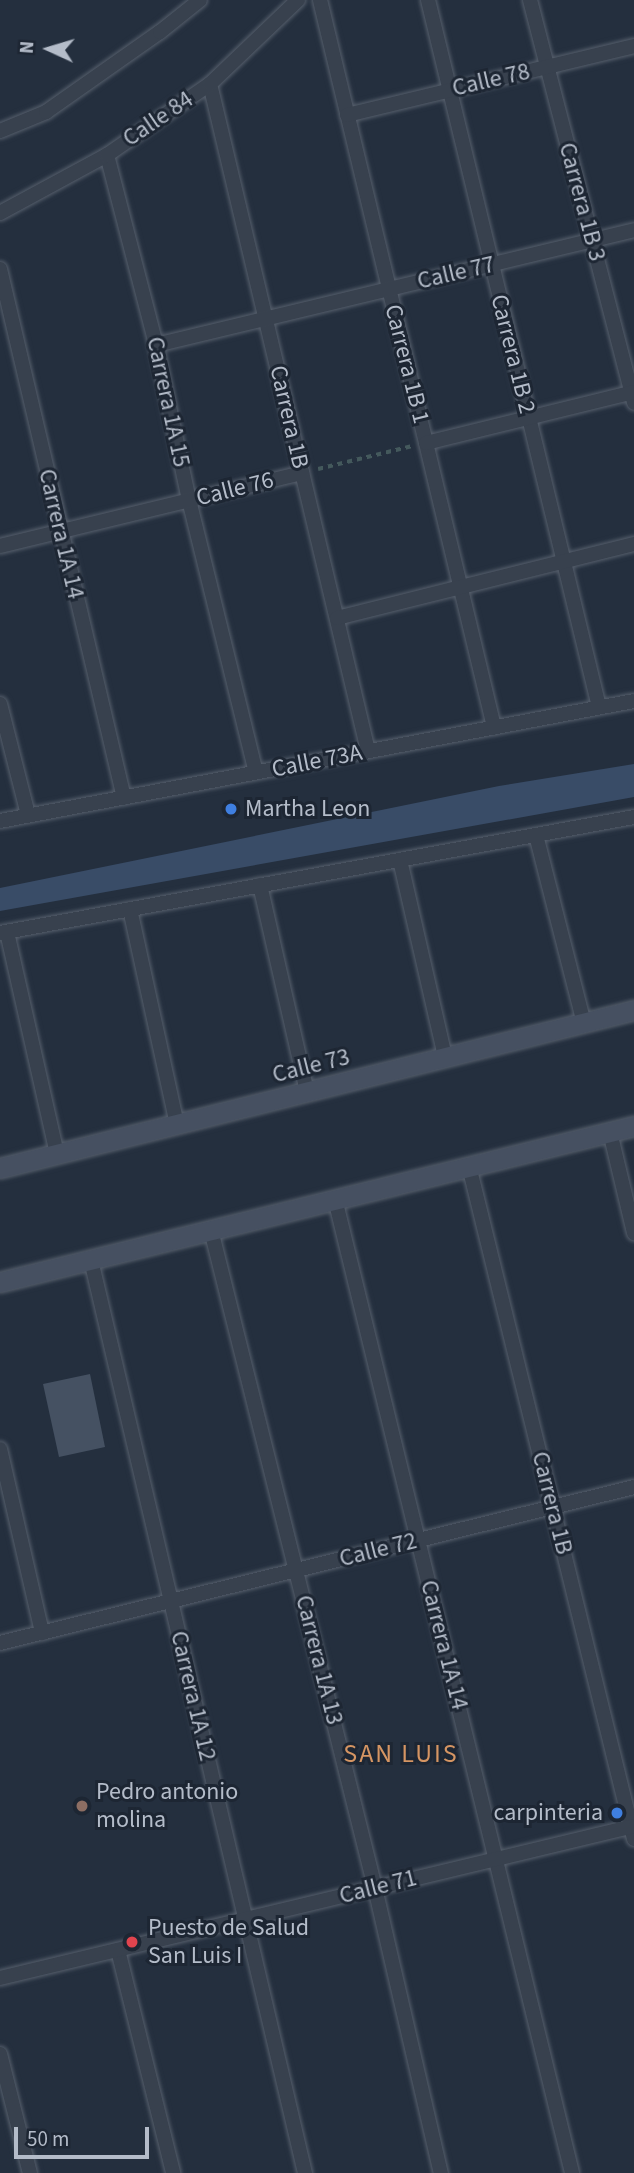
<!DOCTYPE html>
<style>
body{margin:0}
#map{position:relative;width:634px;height:2173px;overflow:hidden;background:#242f3e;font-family:"Source Sans 3",sans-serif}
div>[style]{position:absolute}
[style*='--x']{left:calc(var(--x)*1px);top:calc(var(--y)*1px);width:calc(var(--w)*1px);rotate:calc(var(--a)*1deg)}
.water>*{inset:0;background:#394c67}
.building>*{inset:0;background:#455162}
.path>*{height:3.5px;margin-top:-1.75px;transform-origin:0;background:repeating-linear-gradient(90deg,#44595c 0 5px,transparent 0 10px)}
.roads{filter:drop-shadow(0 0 2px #565f6c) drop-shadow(0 0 2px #565f6c)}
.street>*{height:14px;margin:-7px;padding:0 7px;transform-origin:7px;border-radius:7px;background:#38414e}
.secondary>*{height:19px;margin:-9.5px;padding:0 9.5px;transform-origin:9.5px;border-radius:9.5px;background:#465061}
.dots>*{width:19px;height:19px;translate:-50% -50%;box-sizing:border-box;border:4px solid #1d2633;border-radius:50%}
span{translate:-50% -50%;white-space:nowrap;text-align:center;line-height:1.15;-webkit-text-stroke:6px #1d2633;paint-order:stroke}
.street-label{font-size:24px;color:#b4bcc9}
.poi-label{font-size:24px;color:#b4bcc9}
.left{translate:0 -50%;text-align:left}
.right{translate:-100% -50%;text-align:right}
.neighbourhood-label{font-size:26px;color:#d59563;letter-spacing:2px}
.north{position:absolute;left:14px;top:14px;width:70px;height:70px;-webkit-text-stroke:5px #1d2633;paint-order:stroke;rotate:274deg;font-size:19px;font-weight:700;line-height:28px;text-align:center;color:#b4bcc9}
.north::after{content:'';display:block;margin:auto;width:24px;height:32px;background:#b4bcc9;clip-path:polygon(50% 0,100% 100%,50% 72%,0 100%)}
.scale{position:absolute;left:14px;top:2127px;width:135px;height:32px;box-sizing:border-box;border:4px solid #b4bcc9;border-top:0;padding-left:9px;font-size:21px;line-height:24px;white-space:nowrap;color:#b4bcc9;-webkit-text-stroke:5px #1d2633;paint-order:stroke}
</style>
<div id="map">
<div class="water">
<div style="clip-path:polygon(634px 764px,634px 797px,0 911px,0 888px,499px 786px)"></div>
</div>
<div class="building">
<div style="clip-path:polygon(90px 1374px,105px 1447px,59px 1457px,43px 1384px)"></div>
</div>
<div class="path">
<div style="--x:318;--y:469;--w:97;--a:-13.7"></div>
</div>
<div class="roads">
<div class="street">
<div style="--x:320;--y:0;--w:748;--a:76.54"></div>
<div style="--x:428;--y:0;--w:727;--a:76.4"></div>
<div style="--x:530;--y:0;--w:416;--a:75.5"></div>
<div style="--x:210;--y:84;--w:685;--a:76.67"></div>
<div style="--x:347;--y:115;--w:295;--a:-13.5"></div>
<div style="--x:0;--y:131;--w:50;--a:-22.4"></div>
<div style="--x:46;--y:112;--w:139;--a:-35.1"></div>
<div style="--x:160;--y:32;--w:51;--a:-38.7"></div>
<div style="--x:107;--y:155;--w:196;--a:75.5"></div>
<div style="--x:156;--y:345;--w:158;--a:78"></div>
<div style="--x:189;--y:500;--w:280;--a:76.2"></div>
<div style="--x:0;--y:213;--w:122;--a:-28.5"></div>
<div style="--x:107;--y:155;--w:125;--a:-34.6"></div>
<div style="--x:210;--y:84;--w:122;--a:-43.7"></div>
<div style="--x:0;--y:269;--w:543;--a:76.81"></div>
<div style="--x:156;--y:345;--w:492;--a:-13.5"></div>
<div style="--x:426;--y:443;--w:214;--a:-13.8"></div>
<div style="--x:0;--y:546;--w:311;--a:-13.6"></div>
<div style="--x:337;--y:618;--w:306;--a:-14"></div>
<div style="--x:0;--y:704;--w:114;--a:75.8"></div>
<div style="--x:0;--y:821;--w:645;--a:-10.72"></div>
<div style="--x:536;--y:835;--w:194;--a:75.7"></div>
<div style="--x:400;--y:860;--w:202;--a:77.1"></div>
<div style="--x:260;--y:885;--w:212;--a:77.2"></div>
<div style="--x:130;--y:909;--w:220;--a:77.7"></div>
<div style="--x:7;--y:932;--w:228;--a:77.3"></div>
<div style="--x:0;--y:933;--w:645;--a:-10.37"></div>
<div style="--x:610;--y:1132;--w:104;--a:76.6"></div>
<div style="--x:469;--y:1166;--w:693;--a:76.22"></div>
<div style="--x:335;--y:1199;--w:1002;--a:76.32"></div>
<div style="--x:211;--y:1230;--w:678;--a:76"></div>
<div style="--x:375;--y:1888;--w:293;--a:77"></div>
<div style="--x:91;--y:1260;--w:938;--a:76.81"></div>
<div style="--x:0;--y:1449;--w:189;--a:77.1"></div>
<div style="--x:0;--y:1643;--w:653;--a:-13.82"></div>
<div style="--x:118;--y:1950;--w:230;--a:76.1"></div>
<div style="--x:0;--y:1978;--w:652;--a:-13.48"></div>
<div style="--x:0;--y:2054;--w:123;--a:75.9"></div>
</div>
<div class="secondary">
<div style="--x:0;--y:1168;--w:653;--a:-13.99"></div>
<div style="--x:0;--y:1282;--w:653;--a:-13.82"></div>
</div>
</div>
<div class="dots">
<div style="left:231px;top:809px;background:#3f7fe0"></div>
<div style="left:82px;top:1806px;background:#8d6e63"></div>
<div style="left:617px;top:1813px;background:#3f7fe0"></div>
<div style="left:132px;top:1942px;background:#e0444e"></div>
</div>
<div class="street-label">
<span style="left:491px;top:80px;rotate:-13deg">Calle 78</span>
<span style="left:158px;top:119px;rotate:-34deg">Calle 84</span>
<span style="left:582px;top:202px;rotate:75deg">Carrera 1B 3</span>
<span style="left:456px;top:273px;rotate:-13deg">Calle 77</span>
<span style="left:513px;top:354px;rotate:76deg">Carrera 1B 2</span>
<span style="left:407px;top:364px;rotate:76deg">Carrera 1B 1</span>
<span style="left:168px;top:402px;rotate:78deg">Carrera 1A 15</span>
<span style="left:289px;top:417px;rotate:77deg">Carrera 1B</span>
<span style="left:235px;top:489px;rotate:-14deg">Calle 76</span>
<span style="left:61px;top:534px;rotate:77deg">Carrera 1A 14</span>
<span style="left:317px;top:761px;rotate:-11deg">Calle 73A</span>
<span style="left:311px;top:1066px;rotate:-14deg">Calle 73</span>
<span style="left:552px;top:1503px;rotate:76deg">Carrera 1B</span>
<span style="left:378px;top:1550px;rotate:-14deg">Calle 72</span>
<span style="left:444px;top:1645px;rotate:76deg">Carrera 1A 14</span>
<span style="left:319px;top:1660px;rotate:76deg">Carrera 1A 13</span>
<span style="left:193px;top:1696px;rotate:77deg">Carrera 1A 12</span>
<span style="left:378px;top:1887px;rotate:-14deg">Calle 71</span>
</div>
<div class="poi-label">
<span class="left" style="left:245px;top:809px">Martha Leon</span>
<span class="left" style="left:96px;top:1806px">Pedro antonio<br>molina</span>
<span class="right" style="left:603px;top:1813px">carpinteria</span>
<span class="left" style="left:148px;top:1942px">Puesto de Salud<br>San Luis I</span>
</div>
<div class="neighbourhood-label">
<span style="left:401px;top:1754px">SAN LUIS</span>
</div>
<div class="north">N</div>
<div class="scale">50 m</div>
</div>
